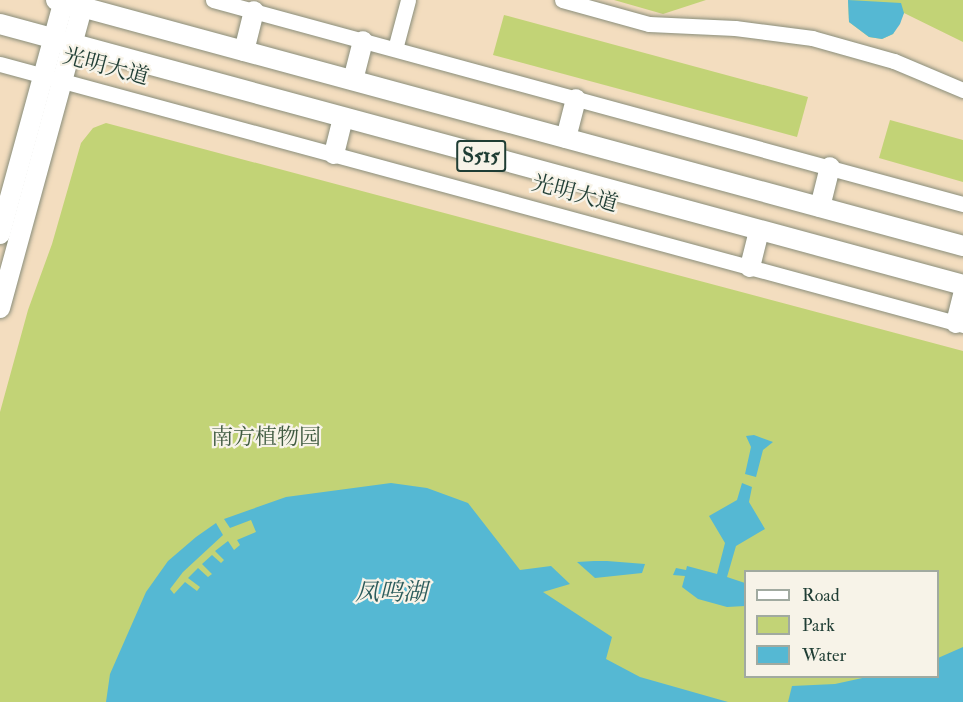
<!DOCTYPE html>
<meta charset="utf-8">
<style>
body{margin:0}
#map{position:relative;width:963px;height:702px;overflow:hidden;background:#f3ddbf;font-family:"IM FELL Double Pica","Noto Serif SC",serif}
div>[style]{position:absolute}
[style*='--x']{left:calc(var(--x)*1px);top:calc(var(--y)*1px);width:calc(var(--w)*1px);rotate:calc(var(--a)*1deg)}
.green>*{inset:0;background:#c2d376}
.water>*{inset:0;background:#55b8d3}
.roads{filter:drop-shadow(0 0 2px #898d7a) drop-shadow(0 0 2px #898d7a)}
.minor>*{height:15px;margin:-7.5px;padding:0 7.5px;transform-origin:7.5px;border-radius:7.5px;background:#fff}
.major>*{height:20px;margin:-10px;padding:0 10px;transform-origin:10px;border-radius:10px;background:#fff}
span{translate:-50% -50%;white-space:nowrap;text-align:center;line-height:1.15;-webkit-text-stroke:4.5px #f7f3e8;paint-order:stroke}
.shield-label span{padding:2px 4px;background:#f7f3e8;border:2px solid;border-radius:4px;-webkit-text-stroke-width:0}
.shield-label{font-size:21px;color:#1f3d34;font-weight:700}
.street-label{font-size:22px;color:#1f3d34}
.park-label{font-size:22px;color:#405b41}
.water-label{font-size:24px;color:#2c5c5c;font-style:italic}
.legend{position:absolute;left:744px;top:570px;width:195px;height:108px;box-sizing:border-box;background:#f7f3e8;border:2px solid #a1aaa0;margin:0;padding:8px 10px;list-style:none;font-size:18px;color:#1f3d34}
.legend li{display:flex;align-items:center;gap:12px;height:30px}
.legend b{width:30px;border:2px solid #a1aaa0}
</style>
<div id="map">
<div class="green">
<div style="clip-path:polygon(614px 0,706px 0,663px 14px)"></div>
<div style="clip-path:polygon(848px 0,963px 0,963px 42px,904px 13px,893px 34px,882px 39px,869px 37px,849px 22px)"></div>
<div style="clip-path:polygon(504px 15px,808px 97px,797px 137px,493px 55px)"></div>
<div style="clip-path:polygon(890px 120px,963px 140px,963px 182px,879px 158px)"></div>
<div style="clip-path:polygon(evenodd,106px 123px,963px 351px,963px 702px,0 702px,0 412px,28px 310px,52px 244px,81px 143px,93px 128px,106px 123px,746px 572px,938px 572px,938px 676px,746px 676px,746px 572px)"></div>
</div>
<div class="water">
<div style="clip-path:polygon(848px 0,901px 3px,904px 13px,900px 24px,893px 34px,882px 39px,869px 37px,849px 22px)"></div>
<div style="clip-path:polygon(754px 435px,773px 442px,763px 450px,756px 477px,745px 474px,751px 447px,746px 436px)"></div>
<div style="clip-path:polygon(391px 483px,427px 488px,468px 503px,520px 570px,551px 566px,570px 584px,543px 592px,612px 637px,606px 659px,640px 677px,728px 702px,106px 702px,110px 674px,146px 592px,168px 561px,196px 537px,216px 523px,223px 535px,183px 572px,170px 589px,174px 594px,185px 582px,197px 591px,200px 587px,188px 578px,198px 568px,208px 577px,212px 574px,202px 564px,212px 555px,221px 563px,224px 560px,215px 551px,228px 541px,234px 550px,240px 545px,237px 540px,256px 532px,251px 520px,230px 528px,224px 519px,286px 497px)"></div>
<div style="clip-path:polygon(742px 483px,752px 487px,749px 502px,765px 529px,736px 546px,727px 577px,745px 583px,745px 606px,727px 607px,698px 599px,682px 587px,685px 576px,673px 575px,676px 568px,686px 570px,687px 566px,717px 574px,725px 543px,709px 516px,737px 500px)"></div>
<div style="clip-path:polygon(594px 561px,607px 561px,645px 564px,642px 573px,595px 578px,577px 562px)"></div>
<div style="clip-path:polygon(963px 647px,963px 702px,788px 702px,792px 686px,835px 684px,867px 677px,938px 676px,938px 658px)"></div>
</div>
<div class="roads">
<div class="minor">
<div style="--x:213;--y:0;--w:777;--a:15.22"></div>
<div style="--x:562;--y:0;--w:90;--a:15.4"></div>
<div style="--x:649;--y:24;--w:86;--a:2.7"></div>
<div style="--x:735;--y:28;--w:78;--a:7.4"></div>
<div style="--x:812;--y:38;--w:85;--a:15.7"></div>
<div style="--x:894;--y:61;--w:75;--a:22.8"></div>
<div style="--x:395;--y:49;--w:51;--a:-75.1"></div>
<div style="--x:0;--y:64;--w:998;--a:15.16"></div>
</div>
<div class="major">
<div style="--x:56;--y:0;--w:940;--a:15.17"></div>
<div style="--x:0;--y:24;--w:998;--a:15.16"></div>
<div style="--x:244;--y:51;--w:41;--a:-76"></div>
<div style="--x:353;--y:80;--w:40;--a:-75.6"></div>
<div style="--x:566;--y:138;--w:40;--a:-75.6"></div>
<div style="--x:334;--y:154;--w:37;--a:-76"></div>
<div style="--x:820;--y:207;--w:41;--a:-76"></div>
<div style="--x:0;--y:234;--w:243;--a:-74.7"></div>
<div style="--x:750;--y:267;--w:37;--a:-76"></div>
<div style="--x:0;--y:308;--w:319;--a:-74.7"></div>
<div style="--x:956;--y:323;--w:29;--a:-76"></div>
</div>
</div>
<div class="shield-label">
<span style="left:481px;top:156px">S515</span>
</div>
<div class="street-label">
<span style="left:106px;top:67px;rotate:15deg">光明大道</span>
<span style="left:575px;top:194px;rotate:15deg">光明大道</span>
</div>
<div class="park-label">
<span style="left:266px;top:438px">南方植物园</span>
</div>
<div class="water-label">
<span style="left:391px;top:593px">凤鸣湖</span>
</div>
<ul class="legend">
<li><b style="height:8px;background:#fff"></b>Road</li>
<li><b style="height:16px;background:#c2d376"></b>Park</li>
<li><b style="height:16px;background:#55b8d3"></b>Water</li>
</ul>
</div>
